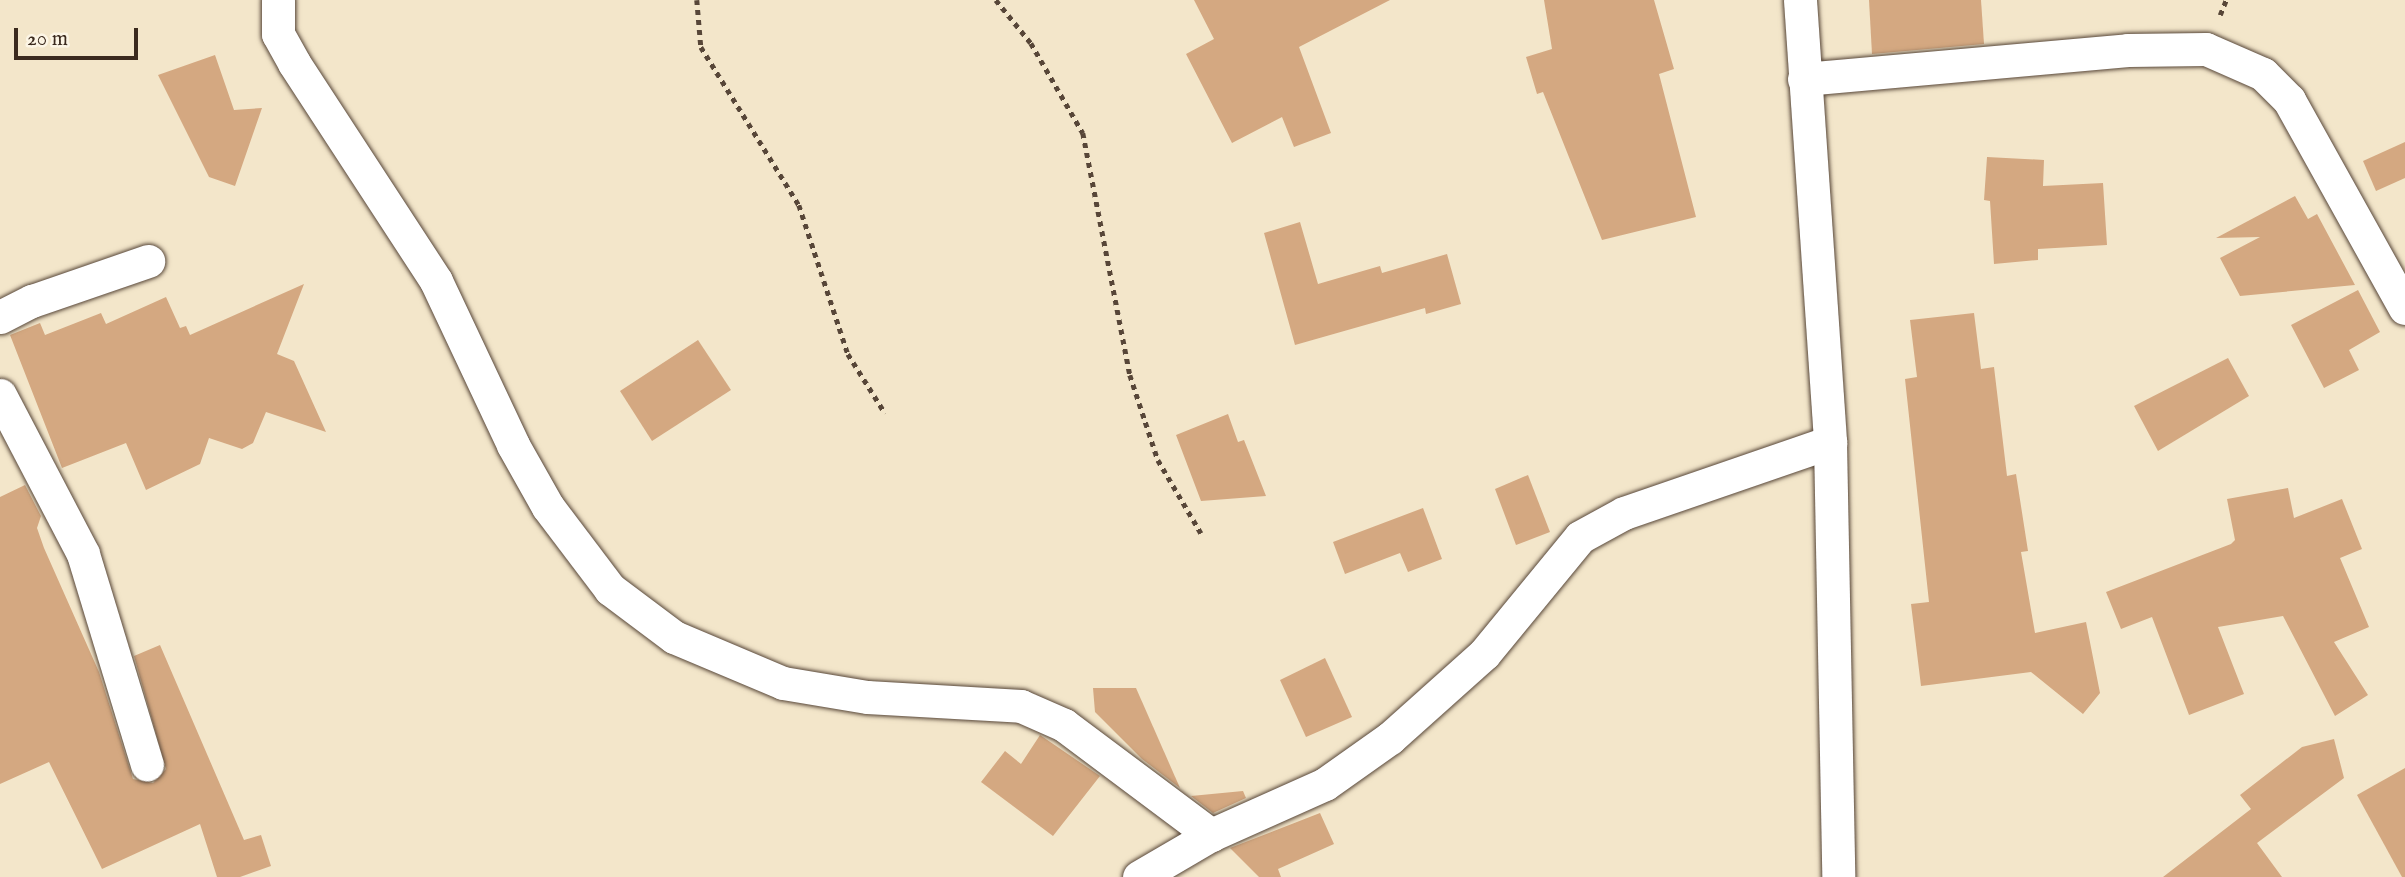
<!DOCTYPE html>
<style>
body{margin:0}
#map{position:relative;width:2405px;height:877px;overflow:hidden;background:#f3e6ca;font-family:"IM FELL English",serif}
div>[style]{position:absolute}
[style*='--x']{left:calc(var(--x)*1px);top:calc(var(--y)*1px);width:calc(var(--w)*1px);rotate:calc(var(--a)*1deg)}
.building>*{inset:0;background:#d4a881}
.path>*{height:4.5px;margin-top:-2.25px;transform-origin:0;background:repeating-linear-gradient(90deg,#574638 0 5px,transparent 0 10px)}
.roads{filter:drop-shadow(0 0 2px #574638) drop-shadow(0 0 2px #574638)}
.minor>*{height:33px;margin:-16.5px;padding:0 16.5px;transform-origin:16.5px;border-radius:16.5px;background:#fff}
span{translate:-50% -50%;white-space:nowrap;text-align:center;line-height:1.15;-webkit-text-stroke:7px #fcf5e5;paint-order:stroke}
.scale{position:absolute;left:14px;top:28px;width:124px;height:32px;box-sizing:border-box;border:4px solid #3b2a1e;border-top:0;padding-left:9px;font-size:21px;line-height:24px;white-space:nowrap;color:#3b2a1e;-webkit-text-stroke:5px #fcf5e5;paint-order:stroke}
</style>
<div id="map">
<div class="building">
<div style="clip-path:polygon(1194px 0,1390px 0,1299px 47px,1331px 133px,1294px 147px,1282px 117px,1232px 143px,1186px 54px,1214px 39px)"></div>
<div style="clip-path:polygon(1544px 0,1654px 0,1674px 69px,1659px 74px,1696px 217px,1602px 240px,1543px 92px,1537px 94px,1526px 57px,1552px 49px)"></div>
<div style="clip-path:polygon(1869px 0,1981px 0,1984px 44px,1872px 54px)"></div>
<div style="clip-path:polygon(215px 55px,234px 110px,262px 108px,235px 186px,209px 177px,158px 75px)"></div>
<div style="clip-path:polygon(2405px 142px,2405px 178px,2376px 191px,2363px 161px)"></div>
<div style="clip-path:polygon(1987px 157px,2044px 160px,2043px 186px,2103px 183px,2107px 245px,2038px 249px,2038px 260px,1994px 264px,1990px 201px,1984px 200px)"></div>
<div style="clip-path:polygon(2295px 196px,2308px 219px,2317px 214px,2355px 285px,2240px 296px,2220px 258px,2260px 237px,2216px 238px)"></div>
<div style="clip-path:polygon(1300px 222px,1318px 284px,1380px 266px,1382px 273px,1447px 254px,1461px 304px,1426px 314px,1425px 308px,1295px 345px,1264px 233px)"></div>
<div style="clip-path:polygon(304px 284px,277px 354px,294px 361px,326px 432px,266px 412px,253px 443px,242px 449px,209px 438px,200px 464px,146px 490px,126px 443px,62px 468px,10px 335px,40px 323px,45px 335px,101px 313px,106px 324px,166px 297px,180px 328px,186px 326px,190px 335px)"></div>
<div style="clip-path:polygon(2358px 290px,2380px 332px,2349px 350px,2359px 370px,2324px 388px,2291px 325px)"></div>
<div style="clip-path:polygon(1974px 313px,1981px 369px,1994px 367px,2007px 476px,2016px 474px,2028px 551px,2021px 552px,2035px 633px,2086px 622px,2100px 693px,2083px 714px,2031px 672px,1921px 686px,1911px 604px,1929px 602px,1905px 379px,1917px 377px,1910px 320px)"></div>
<div style="clip-path:polygon(698px 340px,731px 390px,652px 441px,620px 391px)"></div>
<div style="clip-path:polygon(2228px 358px,2249px 396px,2158px 451px,2134px 406px)"></div>
<div style="clip-path:polygon(1228px 414px,1238px 442px,1244px 440px,1266px 496px,1201px 501px,1176px 435px)"></div>
<div style="clip-path:polygon(1528px 475px,1550px 532px,1516px 545px,1495px 489px)"></div>
<div style="clip-path:polygon(25px 485px,41px 516px,37px 528px,44px 548px,99px 672px,133px 779px,153px 783px,166px 769px,134px 656px,160px 645px,244px 840px,261px 835px,271px 866px,240px 877px,217px 877px,200px 824px,102px 869px,49px 762px,0 784px,0 497px)"></div>
<div style="clip-path:polygon(2288px 488px,2294px 518px,2342px 499px,2362px 549px,2340px 558px,2369px 627px,2334px 642px,2368px 695px,2335px 716px,2283px 616px,2218px 627px,2244px 694px,2189px 715px,2152px 617px,2121px 629px,2106px 592px,2231px 544px,2235px 540px,2227px 499px)"></div>
<div style="clip-path:polygon(1423px 508px,1442px 559px,1408px 572px,1400px 553px,1345px 574px,1333px 542px)"></div>
<div style="clip-path:polygon(1325px 658px,1352px 717px,1306px 737px,1280px 680px)"></div>
<div style="clip-path:polygon(1093px 688px,1136px 688px,1180px 788px,1142px 759px,1095px 712px)"></div>
<div style="clip-path:polygon(1040px 735px,1100px 776px,1053px 836px,981px 782px,1005px 751px,1021px 764px)"></div>
<div style="clip-path:polygon(2334px 739px,2344px 778px,2257px 843px,2282px 877px,2163px 877px,2251px 809px,2240px 795px,2302px 747px)"></div>
<div style="clip-path:polygon(2405px 768px,2405px 877px,2402px 877px,2357px 795px)"></div>
<div style="clip-path:polygon(1243px 791px,1246px 798px,1213px 813px,1191px 796px)"></div>
<div style="clip-path:polygon(1320px 813px,1334px 844px,1278px 869px,1281px 877px,1259px 877px,1230px 848px)"></div>
</div>
<div class="path">
<div style="--x:697;--y:0;--w:47;--a:85.1"></div>
<div style="--x:701;--y:47;--w:186;--a:58.2"></div>
<div style="--x:799;--y:205;--w:157;--a:71.8"></div>
<div style="--x:848;--y:354;--w:70;--a:57.9"></div>
<div style="--x:996;--y:0;--w:55;--a:50.9"></div>
<div style="--x:1031;--y:43;--w:104;--a:60"></div>
<div style="--x:1083;--y:133;--w:247;--a:79"></div>
<div style="--x:1130;--y:375;--w:89;--a:71.8"></div>
<div style="--x:1158;--y:460;--w:85;--a:59.5"></div>
<div style="--x:2220;--y:15;--w:16;--a:-68"></div>
</div>
<div class="roads">
<div class="minor">
<div style="--x:278;--y:0;--w:34;--a:90"></div>
<div style="--x:278;--y:34;--w:33;--a:61"></div>
<div style="--x:294;--y:63;--w:260;--a:56.9"></div>
<div style="--x:436;--y:281;--w:181;--a:64.8"></div>
<div style="--x:513;--y:445;--w:71;--a:60.6"></div>
<div style="--x:548;--y:507;--w:103;--a:52.9"></div>
<div style="--x:610;--y:589;--w:80;--a:36.9"></div>
<div style="--x:674;--y:637;--w:118;--a:22.9"></div>
<div style="--x:783;--y:683;--w:85;--a:9.5"></div>
<div style="--x:867;--y:697;--w:154;--a:3.3"></div>
<div style="--x:1021;--y:706;--w:47;--a:23.8"></div>
<div style="--x:1064;--y:725;--w:184;--a:36.8"></div>
<div style="--x:1800;--y:0;--w:443;--a:86.1"></div>
<div style="--x:1830;--y:442;--w:435;--a:88.9"></div>
<div style="--x:1804;--y:79;--w:325;--a:-5.1"></div>
<div style="--x:2128;--y:50;--w:78;--a:-0.7"></div>
<div style="--x:2206;--y:49;--w:62;--a:23.7"></div>
<div style="--x:2263;--y:74;--w:37;--a:45"></div>
<div style="--x:2289;--y:100;--w:238;--a:60.9"></div>
<div style="--x:0;--y:317;--w:36;--a:-27"></div>
<div style="--x:32;--y:301;--w:123;--a:-19"></div>
<div style="--x:0;--y:395;--w:179;--a:62.4"></div>
<div style="--x:83;--y:554;--w:220;--a:73.1"></div>
<div style="--x:1139;--y:877;--w:83;--a:-30.3"></div>
<div style="--x:1211;--y:835;--w:125;--a:-24.1"></div>
<div style="--x:1325;--y:784;--w:80;--a:-35.3"></div>
<div style="--x:1390;--y:738;--w:126;--a:-41.8"></div>
<div style="--x:1484;--y:654;--w:151;--a:-50.6"></div>
<div style="--x:1580;--y:537;--w:50;--a:-28.6"></div>
<div style="--x:1624;--y:513;--w:218;--a:-19"></div>
</div>
</div>
<div class="scale">20 m</div>
</div>
